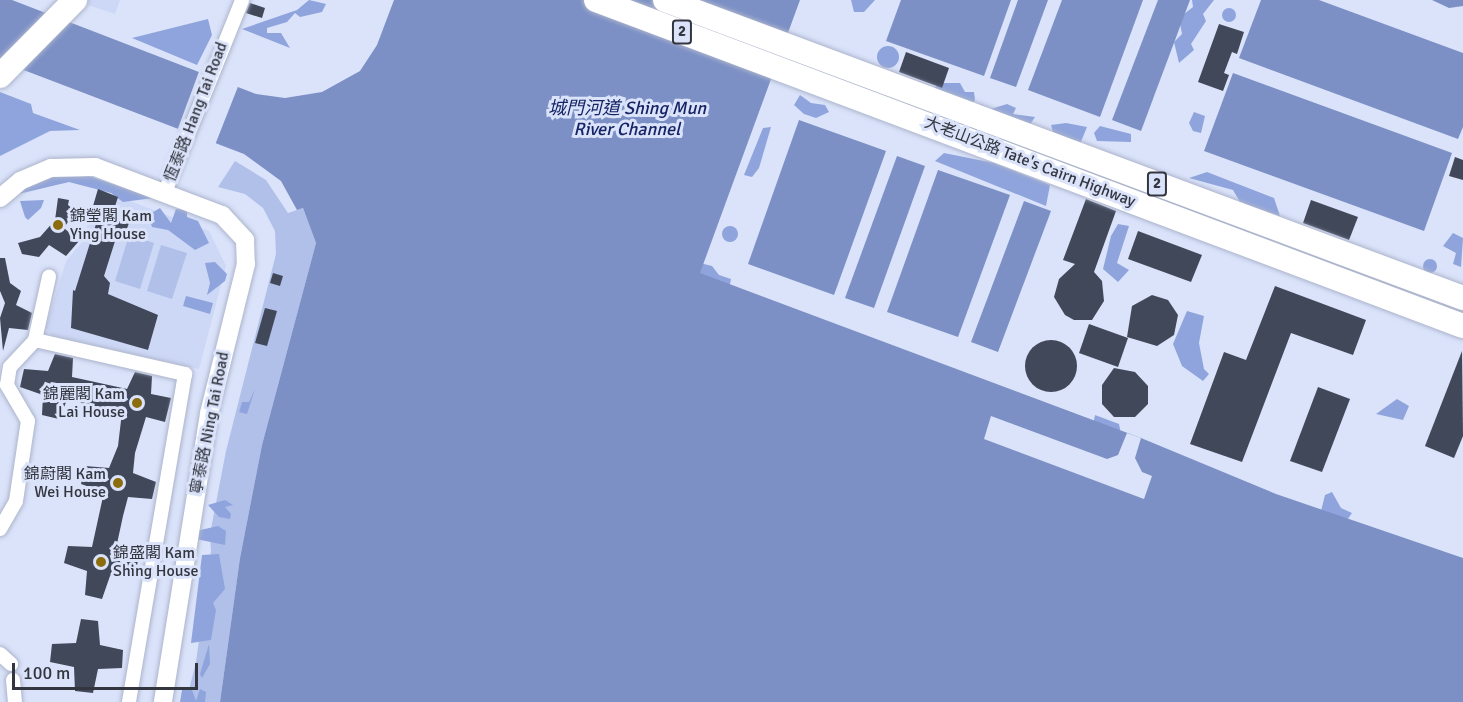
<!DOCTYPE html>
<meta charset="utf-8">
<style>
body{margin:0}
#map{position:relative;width:1463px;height:702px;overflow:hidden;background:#dae3fa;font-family:Signika,"Noto Sans TC",sans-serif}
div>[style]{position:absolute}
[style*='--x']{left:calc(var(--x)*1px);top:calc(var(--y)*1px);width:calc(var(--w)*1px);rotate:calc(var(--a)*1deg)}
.built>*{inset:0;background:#cdd8f6}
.green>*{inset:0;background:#b0c0e8}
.forest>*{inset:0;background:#8fa4dc}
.round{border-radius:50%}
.water>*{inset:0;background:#7c90c6}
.pier>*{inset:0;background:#dae3fa}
.building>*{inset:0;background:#41485a}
.roads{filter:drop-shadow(0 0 2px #acb4cb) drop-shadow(0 0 2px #acb4cb)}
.street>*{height:14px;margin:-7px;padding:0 7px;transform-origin:7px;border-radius:7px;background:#fff}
.secondary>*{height:18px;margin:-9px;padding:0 9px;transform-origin:9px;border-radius:9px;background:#fff}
.highway>*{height:24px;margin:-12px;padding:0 12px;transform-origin:12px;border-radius:12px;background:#fff}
.dots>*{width:16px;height:16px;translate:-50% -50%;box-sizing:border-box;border:3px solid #dae3fa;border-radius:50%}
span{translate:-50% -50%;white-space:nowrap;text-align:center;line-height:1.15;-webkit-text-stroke:6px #dae3fa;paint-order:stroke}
.shield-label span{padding:2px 4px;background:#dae3fa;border:2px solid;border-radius:4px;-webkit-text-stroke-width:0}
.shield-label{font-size:15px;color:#33363f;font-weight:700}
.street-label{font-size:16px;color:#33363f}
.poi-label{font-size:16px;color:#33363f}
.left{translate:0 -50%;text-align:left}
.right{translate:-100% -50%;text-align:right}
.water-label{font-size:18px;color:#162465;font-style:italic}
.scale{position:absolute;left:12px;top:663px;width:186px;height:27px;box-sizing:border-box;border:3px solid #33363f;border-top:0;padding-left:8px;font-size:18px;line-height:21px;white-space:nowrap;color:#33363f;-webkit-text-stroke:4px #dae3fa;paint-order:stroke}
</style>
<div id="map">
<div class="built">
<div style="clip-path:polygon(73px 0,120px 0,115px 14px)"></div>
<div style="clip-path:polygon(98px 189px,209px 231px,226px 266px,199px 369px,52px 336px,46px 327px,66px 261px,83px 241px)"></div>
</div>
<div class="green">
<div style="clip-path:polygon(235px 161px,266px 180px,288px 213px,303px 208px,316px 243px,262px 445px,240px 558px,220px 702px,186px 702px,196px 662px,211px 552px,210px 534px,226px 451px,276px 254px,275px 231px,263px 208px,245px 194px,218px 187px)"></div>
<div style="clip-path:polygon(129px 235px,154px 243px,140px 289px,115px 281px)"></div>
<div style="clip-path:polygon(161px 245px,187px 253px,172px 299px,147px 291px)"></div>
</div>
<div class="forest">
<div style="clip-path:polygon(309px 0,326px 4px,322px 12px,300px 17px,295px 13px,287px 22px,267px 28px,267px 33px,281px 33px,290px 48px,242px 29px,297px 10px)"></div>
<div style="clip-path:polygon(851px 0,875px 0,864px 12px,854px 12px)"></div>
<div style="clip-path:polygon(1192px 0,1214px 0,1203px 14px,1206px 21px,1191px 44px,1194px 50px,1179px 63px,1174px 42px,1182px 34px,1179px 18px,1193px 7px)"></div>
<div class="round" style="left:1222px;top:8px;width:14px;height:14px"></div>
<div style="clip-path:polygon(208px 19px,212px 35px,197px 65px,132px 38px)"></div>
<div class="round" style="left:877px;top:46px;width:22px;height:22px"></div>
<div style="clip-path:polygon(939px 83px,960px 83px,965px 92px,974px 92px,975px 100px,972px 104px,933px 90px)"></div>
<div style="clip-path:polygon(0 92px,31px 104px,33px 113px,80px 130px,50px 131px,0 156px)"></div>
<div style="clip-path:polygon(800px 95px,811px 103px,825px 105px,829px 112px,816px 118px,804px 114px,794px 105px)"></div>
<div style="clip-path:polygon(980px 104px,991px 109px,1007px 104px,1016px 108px,1013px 114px,1035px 117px,1029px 126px,978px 108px)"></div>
<div style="clip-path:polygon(1194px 112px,1205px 116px,1201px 133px,1193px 131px,1189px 123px)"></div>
<div style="clip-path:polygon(1066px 123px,1087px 127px,1080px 144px,1053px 132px,1051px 125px)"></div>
<div style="clip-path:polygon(1100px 126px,1131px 134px,1131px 142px,1097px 141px,1094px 133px)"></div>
<div style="clip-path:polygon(771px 127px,759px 168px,752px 177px,744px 175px,763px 128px)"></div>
<div style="clip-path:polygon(944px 153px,994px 163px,1050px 185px,1046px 206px,935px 161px)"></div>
<div style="clip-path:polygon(1207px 172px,1274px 198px,1280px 216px,1240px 202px,1233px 190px,1189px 178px)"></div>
<div style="clip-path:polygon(54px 173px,89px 176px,153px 198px,123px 202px,111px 193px,69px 182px,14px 195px,21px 185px)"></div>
<div style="clip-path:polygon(44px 200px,41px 208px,28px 220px,25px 217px,20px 201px)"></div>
<div style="clip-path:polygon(160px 208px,171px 223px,176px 209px,187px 210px,187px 217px,198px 221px,209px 243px,195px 250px,168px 230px,152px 227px,148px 215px)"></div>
<div style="clip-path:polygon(1118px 224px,1129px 226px,1117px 263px,1129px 270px,1118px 282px,1103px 269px,1111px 236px)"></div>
<div class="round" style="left:722px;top:226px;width:16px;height:16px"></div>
<div style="clip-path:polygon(1453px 233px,1463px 238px,1461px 267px,1453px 264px,1456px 253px,1443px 246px)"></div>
<div class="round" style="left:1423px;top:259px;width:14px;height:14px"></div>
<div style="clip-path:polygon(692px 261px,712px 266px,719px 275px,731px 279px,729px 289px,700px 277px)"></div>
<div style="clip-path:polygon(215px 262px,227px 274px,225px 281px,207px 295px,210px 283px,205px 263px)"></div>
<div style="clip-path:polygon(186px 296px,213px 303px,210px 314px,183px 306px)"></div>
<div style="clip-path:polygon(1187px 311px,1204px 316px,1199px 343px,1204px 369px,1209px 374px,1203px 381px,1182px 366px,1173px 344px)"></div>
<div style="clip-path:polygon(255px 389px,247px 414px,239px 412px,242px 402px,249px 402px)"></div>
<div style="clip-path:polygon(1397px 399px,1409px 406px,1403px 420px,1376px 414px)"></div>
<div style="clip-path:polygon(1095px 415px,1119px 424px,1122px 439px,1093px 425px)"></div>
<div style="clip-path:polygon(1332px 492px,1341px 508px,1352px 513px,1343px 526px,1319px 519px,1325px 495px)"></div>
<div style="clip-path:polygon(225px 500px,233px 505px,225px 507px,231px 514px,230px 519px,219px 517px,208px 505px)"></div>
<div style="clip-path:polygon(218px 526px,226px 531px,225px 545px,196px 539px,196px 531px)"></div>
<div style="clip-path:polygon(219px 554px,225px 589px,213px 603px,216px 610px,211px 640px,191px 643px,202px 555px)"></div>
<div style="clip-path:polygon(209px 644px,210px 664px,202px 678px,200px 674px)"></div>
<div style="clip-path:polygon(200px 689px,206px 692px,205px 702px,180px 702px,182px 690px,192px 690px,196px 701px)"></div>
</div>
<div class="water">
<div style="clip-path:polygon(0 0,12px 0,256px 94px,285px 98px,322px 92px,360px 71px,377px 45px,394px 0,800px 0,700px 273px,1141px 438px,1276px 494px,1463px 558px,1463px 702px,220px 702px,240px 558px,262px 445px,316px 243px,303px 208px,297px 210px,281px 181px,244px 154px,0 61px)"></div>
<div style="clip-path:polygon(901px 0,1011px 0,984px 76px,886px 41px)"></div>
<div style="clip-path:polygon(1018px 0,1048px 0,1016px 87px,990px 78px)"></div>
<div style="clip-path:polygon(1062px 0,1143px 0,1100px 117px,1028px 90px)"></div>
<div style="clip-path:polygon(1158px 0,1190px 0,1141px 131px,1112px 120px)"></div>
<div style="clip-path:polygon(1261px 0,1319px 0,1463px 53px,1463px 127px,1458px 139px,1239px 58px)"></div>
<div style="clip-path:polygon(1432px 0,1463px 0,1463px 6px,1449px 8px)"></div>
<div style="clip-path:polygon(1233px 73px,1452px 153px,1424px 231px,1204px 151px)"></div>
<div style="clip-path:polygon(799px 120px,886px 151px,834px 295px,748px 264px)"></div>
<div style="clip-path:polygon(897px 156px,925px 166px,874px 308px,845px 298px)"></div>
<div style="clip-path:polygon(938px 170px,1010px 195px,958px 337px,887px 312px)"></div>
<div style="clip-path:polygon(1024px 201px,1051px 211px,998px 352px,971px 342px)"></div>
</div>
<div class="pier">
<div style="clip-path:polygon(200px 69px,239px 84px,215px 145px,177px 131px)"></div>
<div style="clip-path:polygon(991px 416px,1107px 459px,1118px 455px,1127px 433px,1141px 438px,1135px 458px,1142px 472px,1152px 476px,1144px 499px,984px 439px)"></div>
</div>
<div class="building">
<div style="clip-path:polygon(250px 3px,265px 8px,262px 18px,246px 13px)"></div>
<div style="clip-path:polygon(1219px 24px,1244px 32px,1237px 54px,1232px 52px,1224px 73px,1229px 75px,1223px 91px,1198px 82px)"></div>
<div style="clip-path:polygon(906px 52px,949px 68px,942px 88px,899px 72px)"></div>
<div style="clip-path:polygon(1455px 157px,1463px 160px,1463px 180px,1449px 176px)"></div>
<div style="clip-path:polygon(98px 189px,118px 197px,110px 222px,130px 220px,123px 240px,116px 238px,104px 276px,110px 283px,108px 294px,158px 315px,148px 350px,71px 328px,73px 290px,75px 291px,101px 208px,93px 206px)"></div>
<div style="clip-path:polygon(58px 198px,69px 200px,68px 205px,75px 211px,64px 228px,79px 241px,66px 256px,49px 245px,39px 257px,22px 254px,18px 243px,40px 237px,55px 220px)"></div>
<div style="clip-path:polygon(1086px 199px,1116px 211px,1094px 272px,1102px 281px,1104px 301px,1092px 320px,1074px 320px,1065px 315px,1054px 297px,1059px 279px,1075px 264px,1063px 260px)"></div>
<div style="clip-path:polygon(1311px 200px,1358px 217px,1349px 240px,1303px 223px)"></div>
<div style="clip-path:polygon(1138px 231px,1202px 255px,1191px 282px,1128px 259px)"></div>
<div style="clip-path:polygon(0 258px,5px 258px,10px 283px,21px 291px,16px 305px,32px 313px,28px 330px,9px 328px,3px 351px,0 318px,5px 303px,0 291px)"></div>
<div style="clip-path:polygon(273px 273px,283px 276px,280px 286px,270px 283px)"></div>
<div style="clip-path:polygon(1275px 286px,1366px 320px,1353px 355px,1291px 333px,1242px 462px,1190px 444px,1224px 352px,1246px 360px)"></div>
<div style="clip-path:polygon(1152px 295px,1168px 300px,1178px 315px,1174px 335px,1157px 346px,1127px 337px,1132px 306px)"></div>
<div style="clip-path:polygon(265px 308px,277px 311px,267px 346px,255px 343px)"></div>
<div style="clip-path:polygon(1089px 324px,1128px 338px,1118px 367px,1079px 353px)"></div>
<div class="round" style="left:1025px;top:340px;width:52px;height:52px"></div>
<div style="clip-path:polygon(1462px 351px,1463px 436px,1454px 458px,1425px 446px)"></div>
<div style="clip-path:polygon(55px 354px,73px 358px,72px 377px,127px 389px,135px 372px,152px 376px,151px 394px,171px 398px,165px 422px,146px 417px,135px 453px,133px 473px,156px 482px,152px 499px,128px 497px,123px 516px,115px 553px,138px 561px,134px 578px,110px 576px,102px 599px,85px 595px,87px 571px,64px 563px,68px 546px,92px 547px,104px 492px,81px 484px,85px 466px,109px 468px,118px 446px,122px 412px,67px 400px,59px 419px,42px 415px,43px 395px,20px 387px,24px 369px,48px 371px)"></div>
<div style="clip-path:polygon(1114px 368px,1135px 372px,1148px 386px,1148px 404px,1135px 417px,1114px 417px,1102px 404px,1102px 385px)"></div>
<div style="clip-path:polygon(1318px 387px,1350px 399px,1322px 472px,1290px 461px)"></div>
<div style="clip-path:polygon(81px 619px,98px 621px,100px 645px,123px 650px,122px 668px,98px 669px,93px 693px,75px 691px,74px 667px,50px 662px,52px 644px,76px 643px)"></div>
</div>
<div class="roads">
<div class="street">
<div style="--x:165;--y:192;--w:207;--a:-68.1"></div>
<div style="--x:35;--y:340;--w:154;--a:12.8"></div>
<div style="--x:185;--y:374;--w:333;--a:99.7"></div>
<div style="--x:0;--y:529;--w:32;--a:-60"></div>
<div style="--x:16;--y:501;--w:81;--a:-81.5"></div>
<div style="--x:28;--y:421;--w:42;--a:-120.3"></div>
<div style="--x:7;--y:385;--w:18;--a:-81"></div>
<div style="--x:10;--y:367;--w:37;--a:-47"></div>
<div style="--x:35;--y:340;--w:65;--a:-77.5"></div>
<div style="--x:0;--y:654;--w:15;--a:42"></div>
<div style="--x:13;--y:680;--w:22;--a:85"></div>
</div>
<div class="secondary">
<div style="--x:0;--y:198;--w:26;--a:-40"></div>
<div style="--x:20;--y:181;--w:34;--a:-23"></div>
<div style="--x:51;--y:168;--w:44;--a:-1.3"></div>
<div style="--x:95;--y:167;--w:136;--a:20.7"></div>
<div style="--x:222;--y:215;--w:34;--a:47"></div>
<div style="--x:245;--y:240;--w:24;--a:88"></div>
<div style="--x:246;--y:264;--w:154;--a:103.9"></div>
<div style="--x:209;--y:414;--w:292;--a:99.1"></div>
</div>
<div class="highway">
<div style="--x:596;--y:0;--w:926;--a:20.61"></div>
<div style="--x:665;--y:0;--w:852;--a:20.48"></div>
<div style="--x:0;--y:76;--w:107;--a:-45.4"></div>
</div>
</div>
<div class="dots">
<div style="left:58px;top:225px;background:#8b6d0e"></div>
<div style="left:137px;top:403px;background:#8b6d0e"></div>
<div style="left:118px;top:483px;background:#8b6d0e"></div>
<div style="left:101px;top:562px;background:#8b6d0e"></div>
</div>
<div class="shield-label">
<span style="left:682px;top:32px">2</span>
<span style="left:1157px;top:184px">2</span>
</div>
<div class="street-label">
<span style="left:196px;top:112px;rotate:-69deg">恆泰路 Hang Tai Road</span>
<span style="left:1030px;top:162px;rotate:21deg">大老山公路 Tate's Cairn Highway</span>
<span style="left:210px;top:423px;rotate:-79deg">寧泰路 Ning Tai Road</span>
</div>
<div class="poi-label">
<span class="left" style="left:70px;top:225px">錦瑩閣 Kam<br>Ying House</span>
<span class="right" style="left:125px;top:403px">錦麗閣 Kam<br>Lai House</span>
<span class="right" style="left:106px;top:483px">錦蔚閣 Kam<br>Wei House</span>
<span class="left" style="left:113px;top:562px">錦盛閣 Kam<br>Shing House</span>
</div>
<div class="water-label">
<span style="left:627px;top:119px">城門河道 Shing Mun<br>River Channel</span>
</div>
<div class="scale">100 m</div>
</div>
